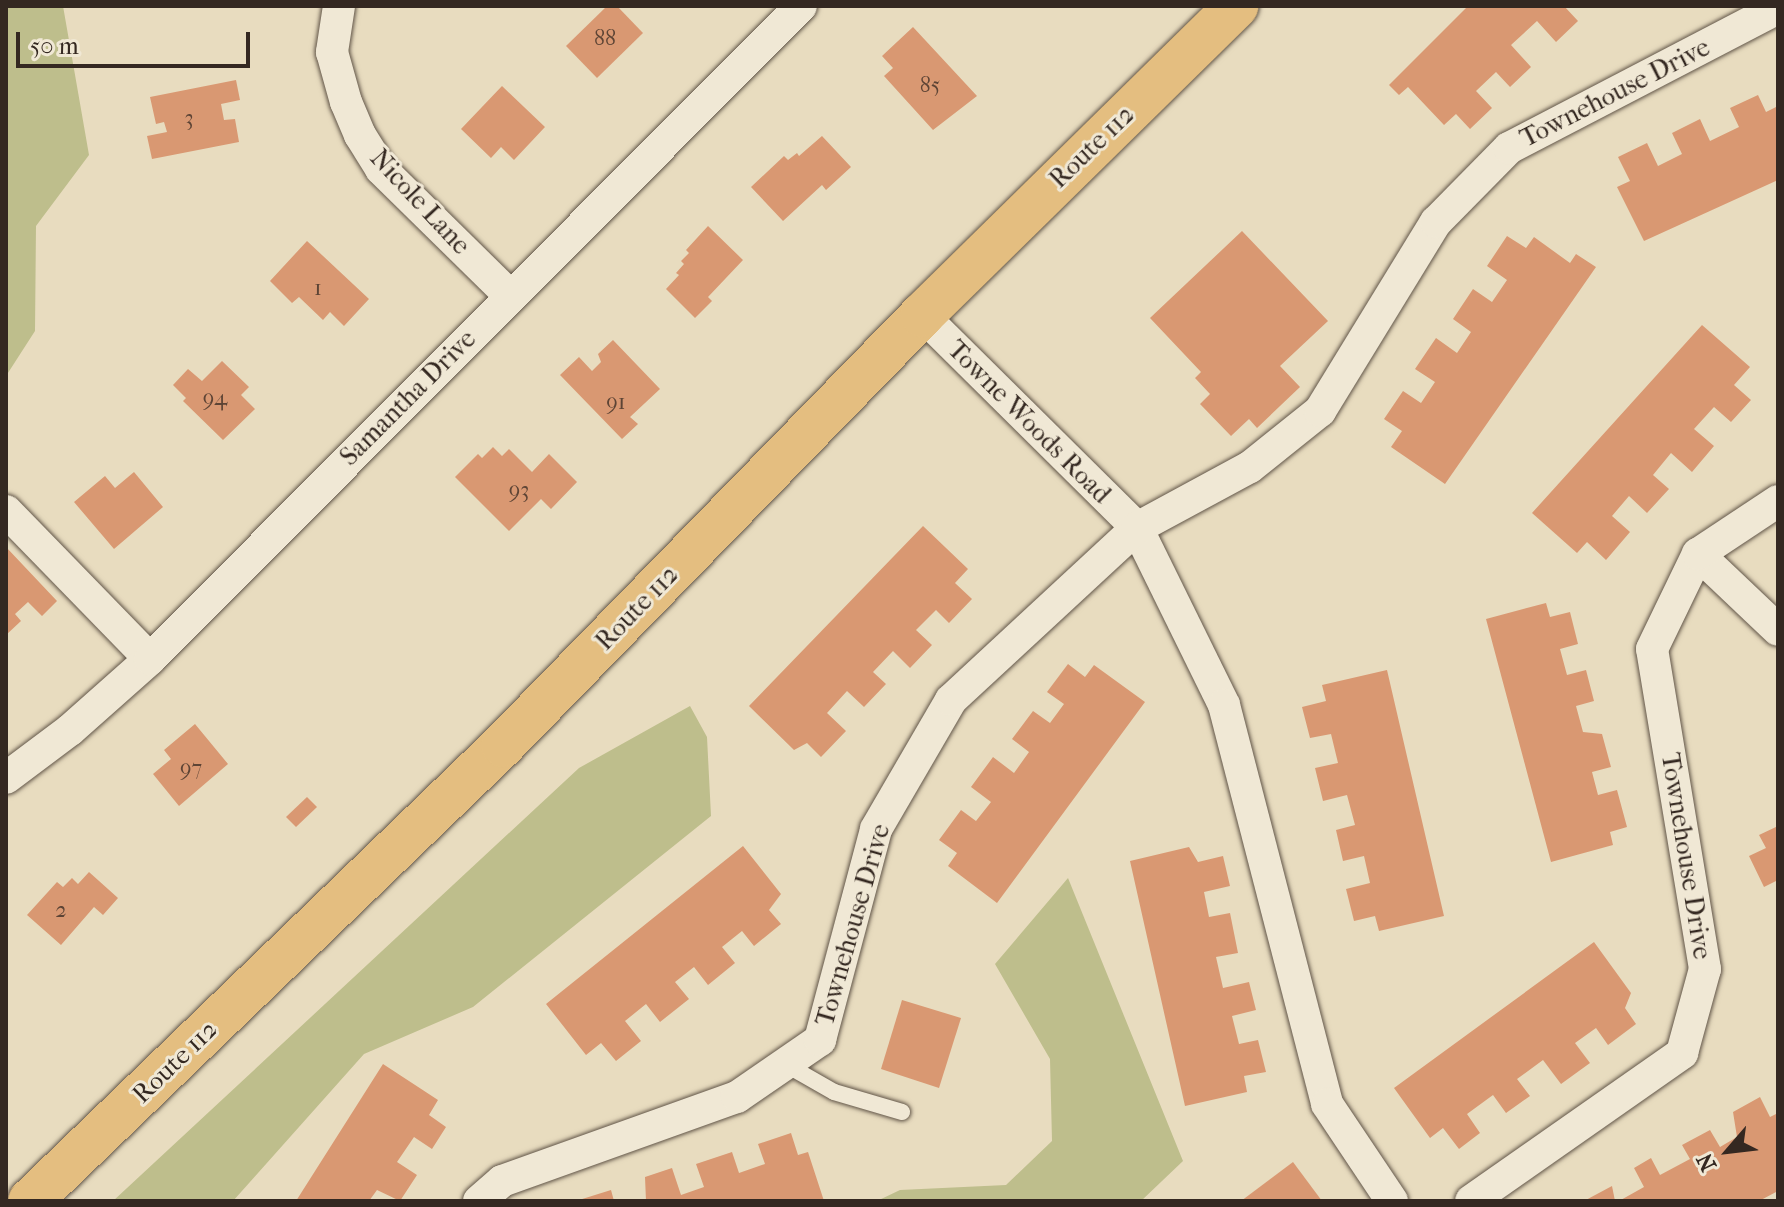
<!DOCTYPE html>
<style>
body{margin:0}
#map{position:relative;width:1784px;height:1207px;overflow:hidden;background:#e8dcbf;font-family:"IM FELL French Canon",serif}
div>[style]{position:absolute}
[style*='--x']{left:calc(var(--x)*1px);top:calc(var(--y)*1px);width:calc(var(--w)*1px);rotate:calc(var(--a)*1deg)}
.green>*{inset:0;background:#bebe8c}
.building>*{inset:0;background:#d99872}
.roads{filter:drop-shadow(0 0 2px #615548) drop-shadow(0 0 2px #615548)}
.service>*{height:16px;margin:-8px;padding:0 8px;transform-origin:8px;border-radius:8px;background:#f0e8d5}
.minor>*{height:32px;margin:-16px;padding:0 16px;transform-origin:16px;border-radius:16px;background:#f0e8d5}
.primary>*{height:44px;margin:-22px;padding:0 22px;transform-origin:22px;border-radius:22px;background:#e4be80}
span{translate:-50% -50%;white-space:nowrap;text-align:center;line-height:1.15;-webkit-text-stroke:6px #f0e8d5;paint-order:stroke}
.number-label{font-size:22px;color:#5d4435}
.number-label span{-webkit-text-stroke-width:0}
.street-label{font-size:26px;color:#342821}
.frame{position:absolute;inset:0;border:8px solid #342821;pointer-events:none}
.north{position:absolute;left:1688px;top:1111px;width:80px;height:80px;-webkit-text-stroke:6px #f0e8d5;paint-order:stroke;rotate:242deg;font-size:22px;font-weight:700;line-height:32px;text-align:center;color:#342821}
.north::after{content:'';display:block;margin:auto;width:28px;height:36px;background:#342821;clip-path:polygon(50% 0,100% 100%,50% 72%,0 100%)}
.scale{position:absolute;left:16px;top:32px;width:234px;height:36px;box-sizing:border-box;border:4px solid #342821;border-top:0;padding-left:10px;font-size:24px;line-height:28px;white-space:nowrap;color:#342821;-webkit-text-stroke:6px #f0e8d5;paint-order:stroke}
</style>
<div id="map">
<div class="green">
<div style="clip-path:polygon(6px 6px,63px 6px,89px 155px,36px 226px,35px 331px,6px 376px)"></div>
<div style="clip-path:polygon(690px 706px,707px 737px,711px 816px,473px 1007px,364px 1054px,233px 1201px,113px 1201px,579px 768px)"></div>
<div style="clip-path:polygon(1068px 878px,1183px 1161px,1141px 1201px,877px 1201px,900px 1190px,1006px 1185px,1052px 1141px,1050px 1059px,995px 964px)"></div>
</div>
<div class="building">
<div style="clip-path:polygon(607px 6px,617px 6px,643px 33px,597px 78px,566px 46px)"></div>
<div style="clip-path:polygon(1468px 6px,1564px 6px,1578px 21px,1556px 42px,1537px 21px,1511px 45px,1531px 67px,1510px 87px,1496px 72px,1476px 91px,1492px 108px,1470px 129px,1456px 114px,1444px 125px,1408px 87px,1399px 95px,1389px 85px)"></div>
<div style="clip-path:polygon(913px 27px,977px 96px,933px 130px,884px 76px,893px 68px,882px 56px)"></div>
<div style="clip-path:polygon(236px 80px,240px 100px,221px 104px,224px 120px,235px 119px,239px 142px,152px 159px,147px 136px,167px 132px,164px 122px,156px 124px,150px 97px)"></div>
<div style="clip-path:polygon(502px 86px,545px 127px,514px 160px,501px 147px,491px 158px,461px 129px)"></div>
<div style="clip-path:polygon(1758px 95px,1766px 112px,1778px 106px,1778px 180px,1644px 241px,1617px 187px,1630px 181px,1618px 157px,1647px 143px,1658px 166px,1682px 154px,1672px 133px,1700px 119px,1710px 141px,1739px 127px,1730px 108px)"></div>
<div style="clip-path:polygon(822px 136px,851px 167px,826px 190px,822px 185px,783px 221px,751px 187px,784px 156px,788px 160px,797px 153px,799px 156px)"></div>
<div style="clip-path:polygon(708px 226px,743px 260px,708px 297px,712px 301px,695px 318px,666px 289px,679px 275px,676px 273px,684px 264px,681px 261px,689px 253px,686px 250px)"></div>
<div style="clip-path:polygon(1242px 231px,1328px 321px,1280px 366px,1300px 387px,1257px 428px,1249px 419px,1231px 436px,1200px 404px,1210px 394px,1195px 378px,1201px 372px,1150px 318px)"></div>
<div style="clip-path:polygon(1507px 236px,1526px 248px,1534px 237px,1570px 263px,1576px 254px,1596px 267px,1445px 484px,1391px 447px,1402px 431px,1384px 419px,1403px 391px,1421px 403px,1435px 382px,1415px 369px,1436px 338px,1457px 353px,1471px 332px,1453px 319px,1473px 289px,1492px 302px,1507px 280px,1487px 266px)"></div>
<div style="clip-path:polygon(307px 241px,369px 299px,344px 326px,330px 312px,323px 320px,299px 297px,292px 303px,270px 281px)"></div>
<div style="clip-path:polygon(1702px 325px,1750px 367px,1734px 385px,1751px 400px,1731px 422px,1714px 407px,1694px 429px,1714px 446px,1692px 472px,1671px 453px,1653px 475px,1669px 489px,1647px 513px,1629px 496px,1612px 516px,1630px 532px,1606px 560px,1587px 542px,1577px 553px,1532px 513px)"></div>
<div style="clip-path:polygon(613px 340px,660px 389px,630px 417px,638px 424px,622px 439px,560px 375px,579px 357px,592px 371px,601px 362px,598px 354px)"></div>
<div style="clip-path:polygon(222px 361px,249px 387px,241px 395px,255px 409px,223px 440px,183px 401px,186px 398px,173px 385px,188px 369px,202px 381px)"></div>
<div style="clip-path:polygon(493px 447px,502px 456px,509px 449px,532px 472px,549px 454px,577px 482px,551px 509px,541px 499px,509px 531px,455px 477px,478px 454px,482px 458px)"></div>
<div style="clip-path:polygon(134px 472px,163px 507px,114px 549px,74px 502px,105px 476px,115px 488px)"></div>
<div style="clip-path:polygon(923px 526px,968px 569px,955px 583px,972px 599px,949px 623px,936px 610px,916px 630px,932px 645px,910px 668px,893px 651px,873px 672px,886px 684px,864px 707px,847px 691px,827px 713px,846px 731px,821px 757px,807px 743px,794px 750px,749px 706px)"></div>
<div style="clip-path:polygon(6px 547px,57px 601px,42px 616px,28px 602px,15px 614px,21px 621px,6px 635px)"></div>
<div style="clip-path:polygon(1546px 603px,1550px 617px,1570px 612px,1578px 644px,1560px 649px,1567px 675px,1586px 670px,1594px 701px,1576px 706px,1583px 732px,1602px 734px,1611px 767px,1592px 772px,1598px 795px,1617px 790px,1627px 827px,1610px 832px,1613px 845px,1551px 862px,1486px 619px)"></div>
<div style="clip-path:polygon(1068px 664px,1085px 677px,1094px 665px,1145px 702px,997px 903px,948px 866px,957px 853px,939px 840px,961px 810px,976px 821px,991px 802px,971px 787px,993px 757px,1014px 773px,1029px 752px,1012px 739px,1033px 711px,1050px 723px,1064px 704px,1047px 692px)"></div>
<div style="clip-path:polygon(1387px 670px,1444px 916px,1379px 931px,1375px 916px,1354px 921px,1346px 889px,1370px 883px,1364px 856px,1343px 861px,1336px 830px,1355px 825px,1347px 795px,1323px 801px,1315px 768px,1338px 763px,1331px 734px,1310px 738px,1302px 707px,1326px 701px,1322px 685px)"></div>
<div style="clip-path:polygon(195px 724px,228px 764px,179px 806px,153px 774px,171px 759px,164px 750px)"></div>
<div style="clip-path:polygon(307px 797px,317px 807px,296px 827px,286px 817px)"></div>
<div style="clip-path:polygon(1778px 826px,1778px 880px,1764px 887px,1749px 856px,1766px 848px,1759px 835px)"></div>
<div style="clip-path:polygon(743px 846px,781px 894px,769px 910px,781px 924px,754px 946px,742px 931px,722px 947px,735px 963px,708px 985px,694px 967px,675px 982px,689px 999px,660px 1022px,646px 1004px,625px 1021px,641px 1041px,616px 1061px,601px 1043px,586px 1055px,546px 1004px)"></div>
<div style="clip-path:polygon(1189px 847px,1198px 862px,1223px 856px,1230px 886px,1204px 892px,1209px 917px,1230px 913px,1238px 953px,1216px 957px,1223px 988px,1249px 982px,1256px 1010px,1232px 1016px,1239px 1044px,1258px 1040px,1266px 1072px,1244px 1076px,1247px 1092px,1185px 1106px,1130px 861px)"></div>
<div style="clip-path:polygon(89px 872px,118px 898px,103px 915px,94px 907px,61px 945px,27px 915px,57px 882px,63px 887px,72px 878px,78px 884px)"></div>
<div style="clip-path:polygon(1594px 942px,1631px 993px,1625px 1008px,1636px 1024px,1608px 1045px,1596px 1028px,1575px 1043px,1590px 1063px,1561px 1084px,1543px 1060px,1517px 1079px,1530px 1096px,1506px 1113px,1493px 1095px,1467px 1114px,1480px 1133px,1459px 1149px,1443px 1128px,1430px 1138px,1394px 1088px)"></div>
<div style="clip-path:polygon(902px 1000px,961px 1018px,939px 1088px,881px 1069px)"></div>
<div style="clip-path:polygon(383px 1064px,438px 1100px,429px 1115px,446px 1127px,432px 1149px,414px 1137px,397px 1162px,417px 1175px,400px 1201px,377px 1190px,369px 1201px,296px 1201px)"></div>
<div style="clip-path:polygon(1760px 1097px,1770px 1117px,1778px 1113px,1778px 1191px,1759px 1201px,1619px 1201px,1644px 1187px,1634px 1168px,1651px 1158px,1660px 1175px,1690px 1159px,1682px 1145px,1710px 1130px,1720px 1147px,1737px 1137px,1733px 1112px)"></div>
<div style="clip-path:polygon(791px 1133px,798px 1155px,808px 1152px,824px 1201px,646px 1201px,645px 1177px,672px 1168px,681px 1195px,704px 1187px,696px 1164px,732px 1152px,739px 1173px,765px 1164px,758px 1144px)"></div>
<div style="clip-path:polygon(1293px 1162px,1322px 1201px,1241px 1201px)"></div>
<div style="clip-path:polygon(1612px 1186px,1615px 1201px,1584px 1201px)"></div>
<div style="clip-path:polygon(611px 1190px,614px 1201px,579px 1201px,579px 1200px)"></div>
</div>
<div class="roads">
<div class="service">
<div style="--x:785;--y:1064;--w:56;--a:29.7"></div>
<div style="--x:834;--y:1092;--w:71;--a:16.4"></div>
</div>
<div class="minor">
<div style="--x:339;--y:6;--w:47;--a:98.7"></div>
<div style="--x:332;--y:52;--w:52;--a:74.4"></div>
<div style="--x:346;--y:102;--w:36;--a:67"></div>
<div style="--x:360;--y:135;--w:40;--a:58"></div>
<div style="--x:381;--y:169;--w:180;--a:44.5"></div>
<div style="--x:922;--y:315;--w:303;--a:44.7"></div>
<div style="--x:1137;--y:528;--w:197;--a:63.8"></div>
<div style="--x:1224;--y:705;--w:412;--a:75.5"></div>
<div style="--x:1327;--y:1104;--w:117;--a:56.2"></div>
<div style="--x:6;--y:511;--w:206;--a:45.8"></div>
<div style="--x:1698;--y:554;--w:110;--a:43.5"></div>
<div style="--x:6;--y:778;--w:80;--a:-36.9"></div>
<div style="--x:70;--y:730;--w:107;--a:-41.6"></div>
<div style="--x:150;--y:659;--w:922;--a:-45.09"></div>
<div style="--x:479;--y:1201;--w:30;--a:-41"></div>
<div style="--x:502;--y:1181;--w:250;--a:-19.7"></div>
<div style="--x:737;--y:1097;--w:101;--a:-34.5"></div>
<div style="--x:820;--y:1040;--w:218;--a:-75.1"></div>
<div style="--x:876;--y:829;--w:149;--a:-59.8"></div>
<div style="--x:951;--y:700;--w:253;--a:-42.8"></div>
<div style="--x:1137;--y:528;--w:128;--a:-28.4"></div>
<div style="--x:1250;--y:467;--w:90;--a:-38.7"></div>
<div style="--x:1320;--y:411;--w:222;--a:-58.5"></div>
<div style="--x:1436;--y:222;--w:104;--a:-45.4"></div>
<div style="--x:1509;--y:148;--w:303;--a:-27.5"></div>
<div style="--x:1471;--y:1201;--w:258;--a:-35"></div>
<div style="--x:1682;--y:1053;--w:87;--a:-74.7"></div>
<div style="--x:1705;--y:969;--w:324;--a:-99.4"></div>
<div style="--x:1652;--y:649;--w:106;--a:-64.2"></div>
<div style="--x:1698;--y:554;--w:96;--a:-33.5"></div>
</div>
<div class="primary">
<div style="--x:30;--y:1201;--w:657;--a:-43.95"></div>
<div style="--x:503;--y:745;--w:600;--a:-45.74"></div>
<div style="--x:922;--y:315;--w:441;--a:-44.5"></div>
</div>
</div>
<div class="number-label">
<span style="left:605px;top:39px">88</span>
<span style="left:930px;top:86px">85</span>
<span style="left:189px;top:119px">3</span>
<span style="left:318px;top:289px">1</span>
<span style="left:215px;top:399px">94</span>
<span style="left:616px;top:403px">91</span>
<span style="left:519px;top:491px">93</span>
<span style="left:191px;top:769px">97</span>
<span style="left:61px;top:911px">2</span>
</div>
<div class="street-label">
<span style="left:1615px;top:93px;rotate:-27deg">Townehouse Drive</span>
<span style="left:1092px;top:147px;rotate:-44deg">Route 112</span>
<span style="left:420px;top:202px;rotate:47deg">Nicole Lane</span>
<span style="left:408px;top:398px;rotate:-45deg">Samantha Drive</span>
<span style="left:1029px;top:422px;rotate:45deg">Towne Woods Road</span>
<span style="left:637px;top:608px;rotate:-46deg">Route 112</span>
<span style="left:1686px;top:856px;rotate:81deg">Townehouse Drive</span>
<span style="left:853px;top:925px;rotate:-74deg">Townehouse Drive</span>
<span style="left:175px;top:1062px;rotate:-44deg">Route 112</span>
</div>
<div class="frame"></div>
<div class="north">N</div>
<div class="scale">50 m</div>
</div>
